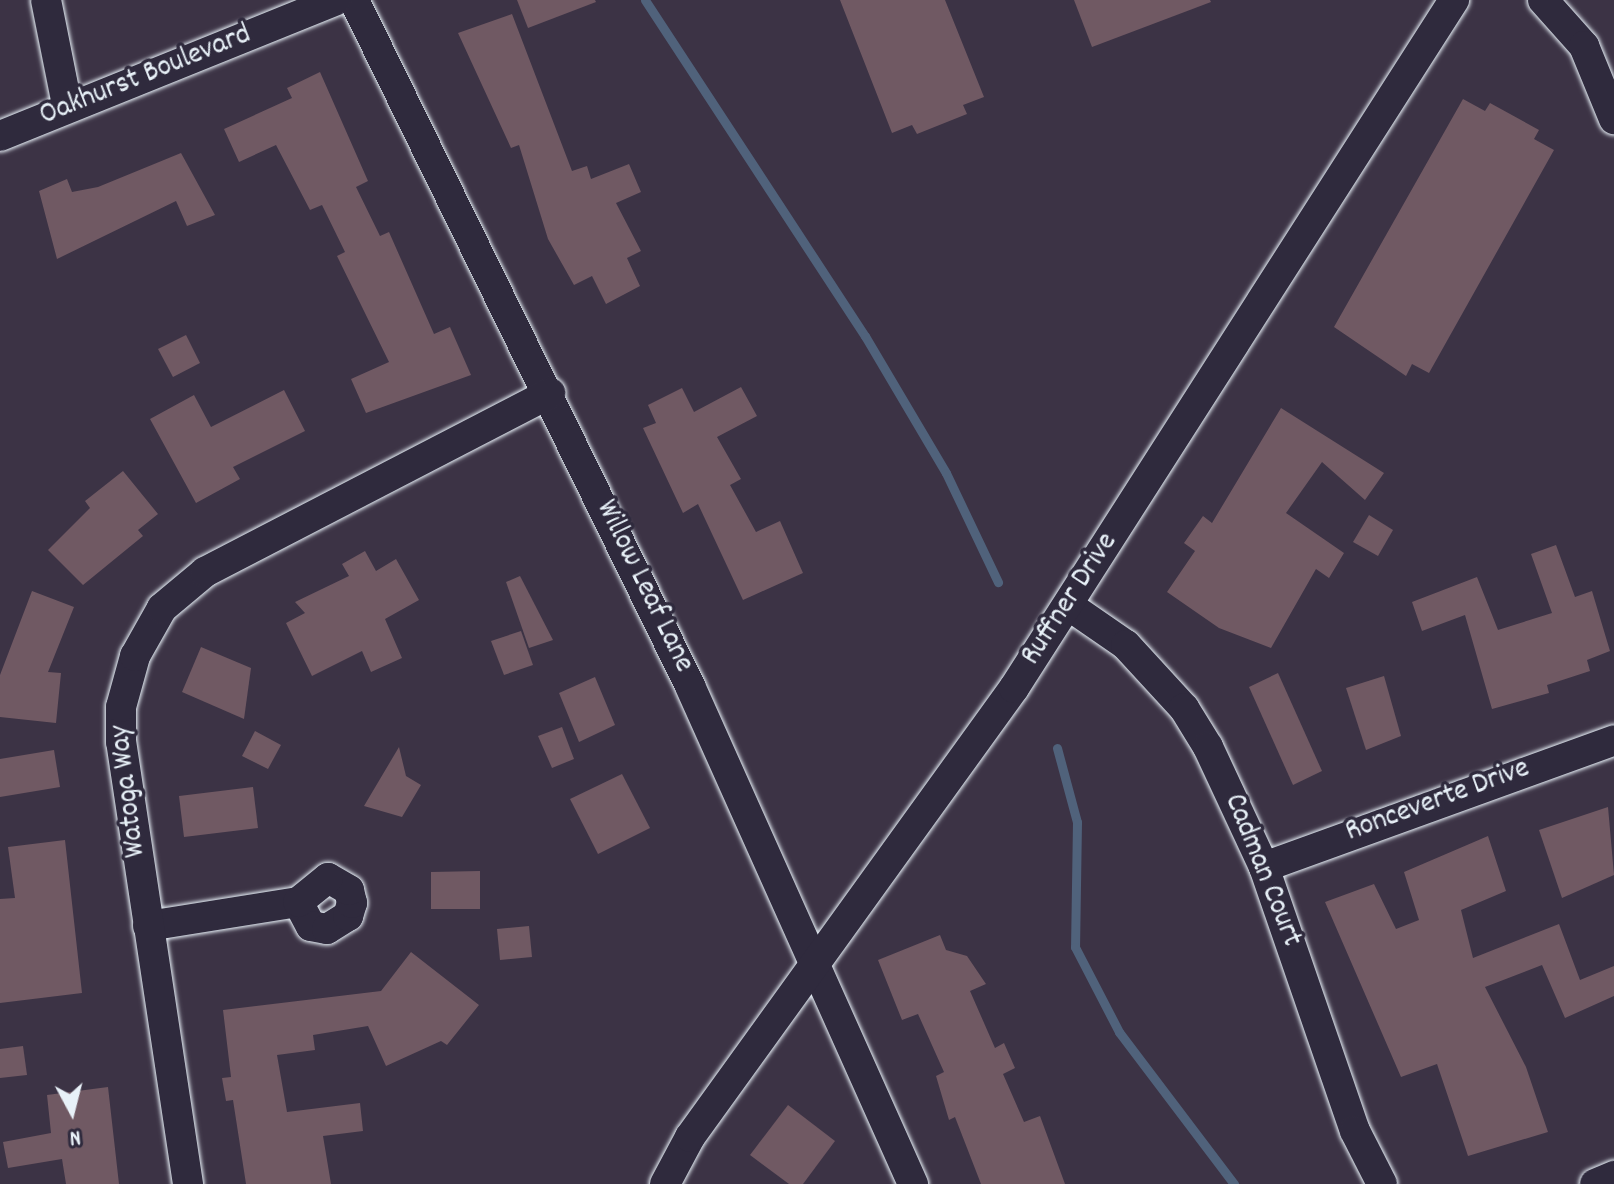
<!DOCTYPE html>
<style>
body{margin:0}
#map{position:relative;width:1614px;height:1184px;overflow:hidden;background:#3c3345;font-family:Dekko,sans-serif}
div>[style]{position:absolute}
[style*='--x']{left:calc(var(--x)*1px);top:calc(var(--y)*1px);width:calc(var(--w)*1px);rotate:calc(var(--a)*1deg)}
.stream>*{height:9px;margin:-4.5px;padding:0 4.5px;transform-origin:4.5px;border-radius:4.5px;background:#50627b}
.building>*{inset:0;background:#705963}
.roads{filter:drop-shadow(0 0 2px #e8f1f8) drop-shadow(0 0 2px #e8f1f8)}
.minor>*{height:30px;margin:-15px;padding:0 15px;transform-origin:15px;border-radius:15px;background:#2f2a3d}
span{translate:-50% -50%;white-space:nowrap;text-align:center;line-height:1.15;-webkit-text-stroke:7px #2f2a3d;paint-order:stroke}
.street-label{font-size:30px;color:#e8f1f8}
.north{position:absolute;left:32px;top:1072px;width:80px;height:80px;-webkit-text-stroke:6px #2f2a3d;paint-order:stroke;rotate:173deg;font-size:22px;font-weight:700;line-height:32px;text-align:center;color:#e8f1f8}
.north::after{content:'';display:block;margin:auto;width:28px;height:36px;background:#e8f1f8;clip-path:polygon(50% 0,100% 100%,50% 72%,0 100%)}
</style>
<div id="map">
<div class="stream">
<div style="--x:645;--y:0;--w:402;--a:56.8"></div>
<div style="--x:865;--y:336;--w:159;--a:59.4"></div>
<div style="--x:946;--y:473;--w:121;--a:64.5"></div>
<div style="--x:1057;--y:748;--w:77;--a:74.9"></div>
<div style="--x:1077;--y:822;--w:125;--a:90.9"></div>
<div style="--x:1075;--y:947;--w:96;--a:62.6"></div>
<div style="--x:1119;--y:1032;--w:191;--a:52.9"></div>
</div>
<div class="building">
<div style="clip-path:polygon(517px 0,595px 0,596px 2px,528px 28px)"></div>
<div style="clip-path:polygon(840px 0,945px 0,984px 97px,963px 105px,967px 114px,917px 134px,912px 125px,892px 133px)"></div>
<div style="clip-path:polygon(1074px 0,1210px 0,1211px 2px,1092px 47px)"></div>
<div style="clip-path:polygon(512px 14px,572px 171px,587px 166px,591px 179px,629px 164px,641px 192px,616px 203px,641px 251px,627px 258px,640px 286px,606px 304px,592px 276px,574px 285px,548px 239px,519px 145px,511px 148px,458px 33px)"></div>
<div style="clip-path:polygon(320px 72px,368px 181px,356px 187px,380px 236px,389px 232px,434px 334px,450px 327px,471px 375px,366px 413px,351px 379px,389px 362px,337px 256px,345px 252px,322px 205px,310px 210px,276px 145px,239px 162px,224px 129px,292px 98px,287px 88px)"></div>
<div style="clip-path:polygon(1463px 99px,1485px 111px,1490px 103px,1539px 130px,1534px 139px,1554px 150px,1429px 373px,1412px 364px,1406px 376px,1334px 327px)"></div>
<div style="clip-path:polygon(181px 153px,215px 215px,187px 226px,176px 201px,57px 259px,39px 191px,67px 179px,72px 192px,98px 187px)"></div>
<div style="clip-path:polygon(186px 335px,200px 363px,173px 377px,158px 349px)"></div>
<div style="clip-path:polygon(741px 387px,757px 416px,717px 437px,741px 479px,730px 485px,756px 532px,780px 521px,803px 573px,743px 600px,698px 504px,683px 513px,643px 428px,656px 423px,648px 405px,682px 388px,694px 412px)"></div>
<div style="clip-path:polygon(284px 390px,305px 431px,233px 467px,240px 479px,196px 503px,150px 419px,194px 395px,211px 427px)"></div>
<div style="clip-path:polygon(1281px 408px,1384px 473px,1365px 500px,1322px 462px,1286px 513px,1344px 553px,1329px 578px,1316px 569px,1271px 648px,1219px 628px,1167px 592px,1195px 551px,1184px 543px,1203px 516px,1212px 523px)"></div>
<div style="clip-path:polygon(123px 471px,158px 514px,138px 530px,143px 536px,83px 585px,48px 550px,90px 508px,85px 501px)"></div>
<div style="clip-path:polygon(1369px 515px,1393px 530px,1378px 556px,1353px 542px)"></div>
<div style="clip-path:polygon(1556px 545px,1575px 597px,1592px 591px,1610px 651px,1587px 660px,1590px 671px,1547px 685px,1549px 693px,1492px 709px,1465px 615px,1422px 631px,1412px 602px,1477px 577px,1498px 630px,1552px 613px,1531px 554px)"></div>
<div style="clip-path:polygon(365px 551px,376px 571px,396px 559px,419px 600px,385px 619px,402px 658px,371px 672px,362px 651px,312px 676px,286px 623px,305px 613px,295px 602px,349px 576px,342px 564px)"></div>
<div style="clip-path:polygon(520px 576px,553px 640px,529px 648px,506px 582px)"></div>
<div style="clip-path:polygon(32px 591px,74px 607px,48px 672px,61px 673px,56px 723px,0 717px,0 675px)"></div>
<div style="clip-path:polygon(521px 631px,533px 665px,504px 675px,491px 641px)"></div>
<div style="clip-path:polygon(201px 647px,251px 668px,244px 719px,182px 692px)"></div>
<div style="clip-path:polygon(1278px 673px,1322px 771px,1293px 785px,1249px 687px)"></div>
<div style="clip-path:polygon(1384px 676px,1401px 736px,1366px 750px,1346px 688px)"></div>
<div style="clip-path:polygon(595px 677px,615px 725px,579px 742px,559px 693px)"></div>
<div style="clip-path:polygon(562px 727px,574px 759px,552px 768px,538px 736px)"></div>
<div style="clip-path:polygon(255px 731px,281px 745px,268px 769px,242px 756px)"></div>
<div style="clip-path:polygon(399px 747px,406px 776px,421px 785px,402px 817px,364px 806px)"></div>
<div style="clip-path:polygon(54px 750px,60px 787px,0 797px,0 759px)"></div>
<div style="clip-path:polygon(622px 774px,650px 828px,598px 854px,570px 799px)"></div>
<div style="clip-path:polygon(253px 787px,258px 828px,184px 837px,179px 796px)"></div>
<div style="clip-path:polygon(1608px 807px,1614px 875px,1562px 898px,1539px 830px)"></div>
<div style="clip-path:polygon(1488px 836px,1506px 891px,1461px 910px,1473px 958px,1559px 924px,1580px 980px,1614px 966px,1614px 996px,1565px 1018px,1542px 965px,1485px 987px,1526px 1067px,1548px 1132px,1468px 1156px,1437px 1064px,1401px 1077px,1325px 902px,1374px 884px,1396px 929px,1419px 920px,1404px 872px)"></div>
<div style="clip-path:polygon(65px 840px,82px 993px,0 1003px,0 899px,15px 898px,8px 847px)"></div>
<div style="clip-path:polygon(480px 871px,480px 909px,431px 909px,431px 872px)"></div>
<div style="clip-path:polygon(529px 926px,532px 957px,500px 960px,497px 929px)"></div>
<div style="clip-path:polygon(940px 935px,946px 950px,967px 956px,986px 984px,970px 991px,995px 1048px,1004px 1043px,1015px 1068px,1003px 1074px,1024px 1122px,1040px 1116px,1065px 1184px,981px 1184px,955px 1117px,949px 1120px,936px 1076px,944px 1072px,918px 1014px,902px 1020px,878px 960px)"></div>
<div style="clip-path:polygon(411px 952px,479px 1005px,447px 1045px,441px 1041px,386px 1066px,368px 1026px,313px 1035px,315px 1050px,277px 1055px,287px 1112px,360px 1103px,363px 1131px,323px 1136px,331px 1184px,246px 1184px,233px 1100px,226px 1101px,222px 1078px,231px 1077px,223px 1010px,381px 991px)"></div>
<div style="clip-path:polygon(23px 1046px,27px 1075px,0 1078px,0 1049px)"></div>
<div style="clip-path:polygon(108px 1087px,119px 1184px,66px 1184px,62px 1159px,8px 1168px,3px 1142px,51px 1133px,47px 1095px)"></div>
<div style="clip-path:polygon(788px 1105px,835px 1141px,803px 1184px,789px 1184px,750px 1155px)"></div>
</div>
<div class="roads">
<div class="minor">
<div style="--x:46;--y:0;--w:107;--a:78.7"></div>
<div style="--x:354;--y:0;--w:764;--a:63.9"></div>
<div style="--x:690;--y:686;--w:546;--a:65.88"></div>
<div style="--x:1543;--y:0;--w:62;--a:48.3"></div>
<div style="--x:1584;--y:46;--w:79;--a:67.7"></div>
<div style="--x:0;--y:136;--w:362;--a:-22"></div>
<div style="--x:1068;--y:605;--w:70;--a:34.6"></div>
<div style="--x:1126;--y:645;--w:86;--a:47.4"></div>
<div style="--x:1184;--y:708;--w:46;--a:58.4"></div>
<div style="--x:1208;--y:747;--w:132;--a:65"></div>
<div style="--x:1264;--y:867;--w:279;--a:71"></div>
<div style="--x:1355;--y:1131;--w:59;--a:63"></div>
<div style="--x:1264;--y:867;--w:372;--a:-19.9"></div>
<div style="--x:148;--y:926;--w:152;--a:-9.1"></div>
<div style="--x:298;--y:902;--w:27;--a:62"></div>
<div style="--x:311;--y:926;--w:16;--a:11"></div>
<div style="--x:327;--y:929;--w:25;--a:-32"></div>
<div style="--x:348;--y:916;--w:14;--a:-73"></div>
<div style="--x:352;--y:903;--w:13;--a:-103"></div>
<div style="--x:349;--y:890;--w:24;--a:-150"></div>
<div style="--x:328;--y:878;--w:38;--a:141"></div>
<div style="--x:188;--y:1184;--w:447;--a:-98.6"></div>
<div style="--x:121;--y:742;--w:35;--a:-90"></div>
<div style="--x:121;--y:707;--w:53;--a:-74.6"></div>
<div style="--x:135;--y:656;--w:55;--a:-60.6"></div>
<div style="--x:162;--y:608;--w:56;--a:-39.9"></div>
<div style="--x:205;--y:572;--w:389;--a:-27.4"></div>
<div style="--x:665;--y:1184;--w:53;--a:-62"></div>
<div style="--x:690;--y:1137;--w:554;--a:-54.19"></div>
<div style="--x:1014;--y:688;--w:817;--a:-57.4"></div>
<div style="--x:1595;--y:1184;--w:21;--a:-23"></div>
</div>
</div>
<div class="street-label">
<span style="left:146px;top:77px;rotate:-22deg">Oakhurst Boulevard</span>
<span style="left:643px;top:587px;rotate:64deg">Willow Leaf Lane</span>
<span style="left:1071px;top:600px;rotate:-57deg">Ruffner Drive</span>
<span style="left:130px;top:791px;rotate:-97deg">Watoga Way</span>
<span style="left:1438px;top:802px;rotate:-20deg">Ronceverte Drive</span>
<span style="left:1261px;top:871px;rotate:68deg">Cadman Court</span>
</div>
<div class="north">N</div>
</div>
